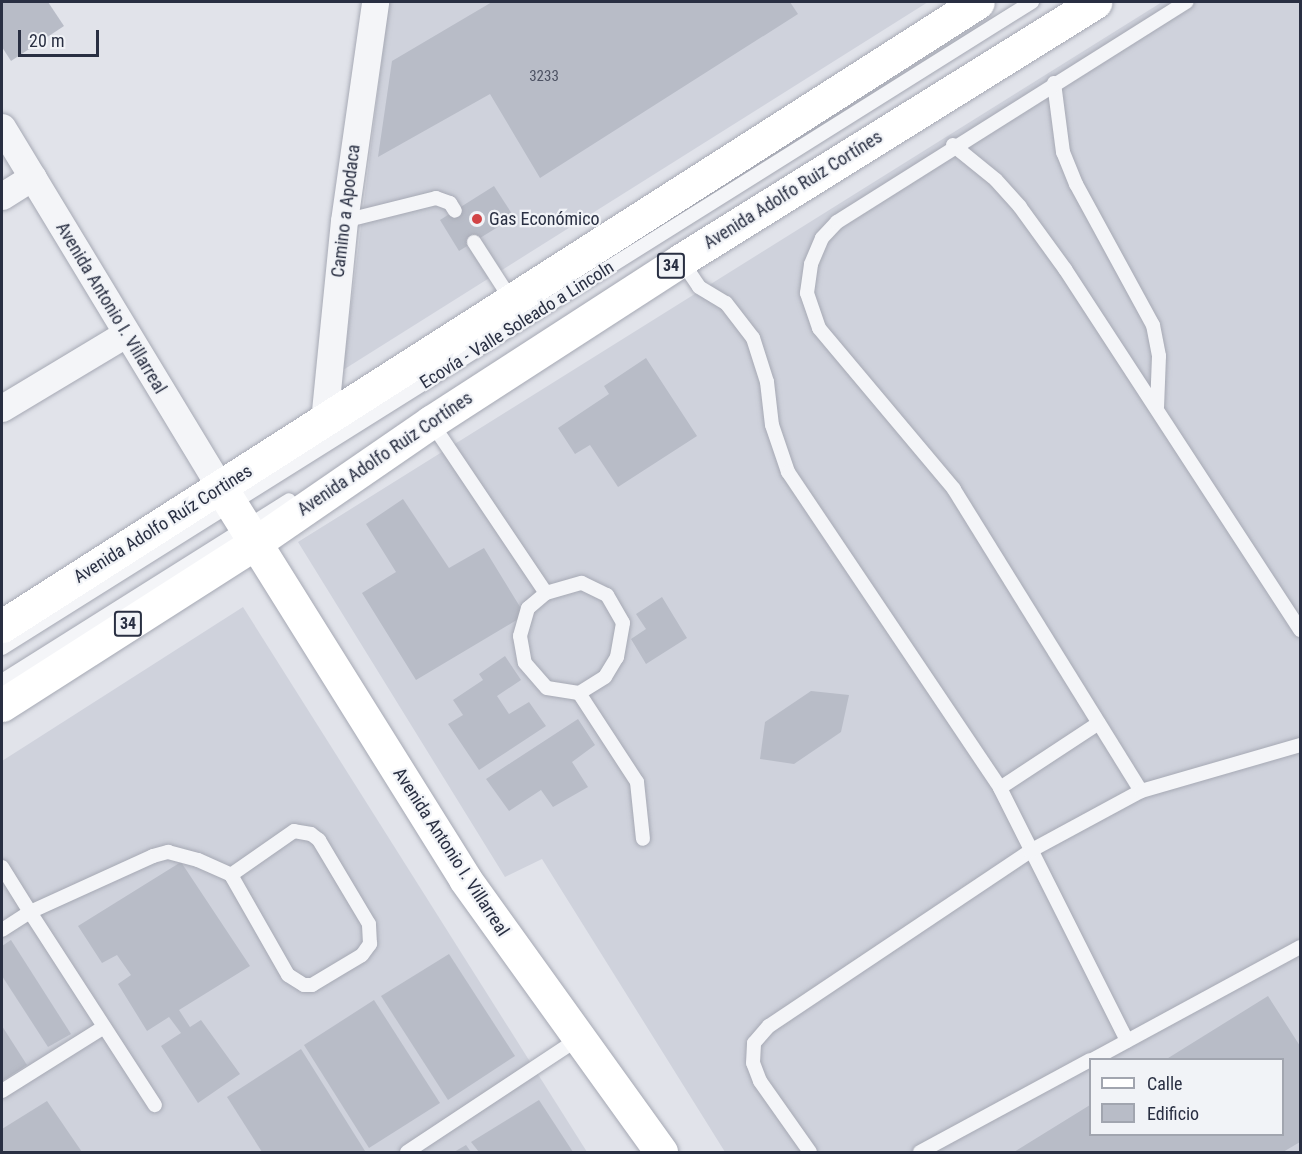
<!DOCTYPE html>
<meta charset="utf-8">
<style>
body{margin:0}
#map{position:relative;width:1302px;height:1154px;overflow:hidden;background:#e1e3ea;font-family:"Roboto Condensed",sans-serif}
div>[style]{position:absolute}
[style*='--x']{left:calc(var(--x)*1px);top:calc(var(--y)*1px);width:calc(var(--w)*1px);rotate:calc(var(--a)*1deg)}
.built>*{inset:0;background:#cfd2dc}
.building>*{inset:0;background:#b8bcc7}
.roads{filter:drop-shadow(0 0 2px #a6a9b4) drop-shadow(0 0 2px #a6a9b4)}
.lane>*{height:14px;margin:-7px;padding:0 7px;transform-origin:7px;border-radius:7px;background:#f4f5f8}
.street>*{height:27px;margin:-13.5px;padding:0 13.5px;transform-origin:13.5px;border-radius:13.5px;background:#f4f5f8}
.secondary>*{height:33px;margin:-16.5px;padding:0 16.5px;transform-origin:16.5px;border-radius:16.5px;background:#fff}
.primary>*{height:33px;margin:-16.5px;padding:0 16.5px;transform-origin:16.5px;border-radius:16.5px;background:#fff}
.dots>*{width:16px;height:16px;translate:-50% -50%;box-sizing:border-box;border:3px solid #f1f3f7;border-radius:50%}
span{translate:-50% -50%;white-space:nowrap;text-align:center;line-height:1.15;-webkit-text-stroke:4.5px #f1f3f7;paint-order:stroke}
.number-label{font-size:15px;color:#4d5263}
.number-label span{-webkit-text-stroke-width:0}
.shield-label span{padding:2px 4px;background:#f1f3f7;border:2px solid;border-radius:4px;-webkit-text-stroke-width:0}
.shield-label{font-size:16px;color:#292f42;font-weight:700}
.street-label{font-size:18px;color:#292f42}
.poi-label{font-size:18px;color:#292f42}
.left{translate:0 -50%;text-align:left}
.frame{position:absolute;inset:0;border:3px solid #292f42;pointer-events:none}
.legend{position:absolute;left:1089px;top:1058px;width:195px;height:78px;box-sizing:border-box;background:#f1f3f7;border:2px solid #a1a5af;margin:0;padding:8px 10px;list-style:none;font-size:18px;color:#292f42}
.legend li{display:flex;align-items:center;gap:12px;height:30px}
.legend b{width:30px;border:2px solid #a1a5af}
.scale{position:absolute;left:18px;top:30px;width:81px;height:27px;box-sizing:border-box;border:3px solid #292f42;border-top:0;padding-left:8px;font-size:18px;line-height:21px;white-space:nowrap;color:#292f42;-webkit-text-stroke:4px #f1f3f7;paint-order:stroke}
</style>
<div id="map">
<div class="built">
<div style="clip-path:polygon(389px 2px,928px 2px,343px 370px)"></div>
<div style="clip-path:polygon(evenodd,1162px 2px,1300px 2px,1300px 1152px,725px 1152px,542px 859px,505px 877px,298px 542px,1162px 2px,1090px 1060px,1282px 1060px,1282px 1134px,1090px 1134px,1090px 1060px)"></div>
<div style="clip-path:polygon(243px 607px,587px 1152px,2px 1152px,2px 761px)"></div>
</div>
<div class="building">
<div style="clip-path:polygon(2px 2px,48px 2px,64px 26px,11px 61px,2px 47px)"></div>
<div style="clip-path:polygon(492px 2px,790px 2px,798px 14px,540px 178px,490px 94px,378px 157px,392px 61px)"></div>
<div style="clip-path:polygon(494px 186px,514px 217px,459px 251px,440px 220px)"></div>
<div style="clip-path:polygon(646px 358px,697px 436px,618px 487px,590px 445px,575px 454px,558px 428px,609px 394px,604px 386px)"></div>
<div style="clip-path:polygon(403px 499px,449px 568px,484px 548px,525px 615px,416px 680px,362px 593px,396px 572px,366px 524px)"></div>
<div style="clip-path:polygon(662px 597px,687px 638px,646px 664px,631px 639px,646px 629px,636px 614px)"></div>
<div style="clip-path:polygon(505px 656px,521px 680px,497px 696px,509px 714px,529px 702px,546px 726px,479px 770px,448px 724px,463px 715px,453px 700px,483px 680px,479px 674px)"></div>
<div style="clip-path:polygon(811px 691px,849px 695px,841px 732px,794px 764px,760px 759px,765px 722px)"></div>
<div style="clip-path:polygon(578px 719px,595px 745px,572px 762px,588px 787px,553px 807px,541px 790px,509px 811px,486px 779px)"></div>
<div style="clip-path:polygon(181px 862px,250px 966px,179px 1010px,190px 1027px,201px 1020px,240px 1074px,198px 1103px,161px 1046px,181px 1033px,169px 1017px,147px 1031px,118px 984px,131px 975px,117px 955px,102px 963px,78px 926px)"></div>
<div style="clip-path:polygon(11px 940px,71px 1034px,48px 1047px,2px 976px,2px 946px)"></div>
<div style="clip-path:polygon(449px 954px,515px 1056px,448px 1100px,381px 996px)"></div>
<div style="clip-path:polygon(1268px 996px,1300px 1046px,1300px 1142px,1283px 1152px,1014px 1152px,1090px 1105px,1090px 1134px,1282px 1134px,1282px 1060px,1165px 1060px)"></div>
<div style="clip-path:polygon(374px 1000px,440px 1103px,369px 1148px,304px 1045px)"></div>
<div style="clip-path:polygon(2px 1026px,27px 1065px,2px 1081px)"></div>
<div style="clip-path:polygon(301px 1049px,365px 1151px,363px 1152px,262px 1152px,227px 1097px)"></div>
<div style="clip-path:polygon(539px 1100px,573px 1152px,479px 1152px,471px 1142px)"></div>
<div style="clip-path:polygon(47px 1101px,82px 1152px,2px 1152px,2px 1129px)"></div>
<div style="clip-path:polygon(466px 1145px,471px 1152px,454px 1152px)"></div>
</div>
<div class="roads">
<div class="lane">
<div style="--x:1054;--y:83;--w:70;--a:82.6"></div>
<div style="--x:1063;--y:152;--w:35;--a:68"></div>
<div style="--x:1076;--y:184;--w:161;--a:61.4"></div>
<div style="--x:1153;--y:325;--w:32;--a:79"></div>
<div style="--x:1159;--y:356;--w:51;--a:92.2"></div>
<div style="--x:953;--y:145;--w:55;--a:39.1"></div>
<div style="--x:996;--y:180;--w:36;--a:48"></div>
<div style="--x:1020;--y:207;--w:77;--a:54"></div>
<div style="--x:1065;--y:269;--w:431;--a:56.9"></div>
<div style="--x:344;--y:221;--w:95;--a:-14"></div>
<div style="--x:436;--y:198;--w:15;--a:20"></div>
<div style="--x:450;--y:203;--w:9;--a:58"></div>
<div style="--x:474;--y:242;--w:70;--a:57.2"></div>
<div style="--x:681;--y:260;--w:32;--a:56"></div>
<div style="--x:699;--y:287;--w:31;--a:31"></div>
<div style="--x:726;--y:303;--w:44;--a:52.4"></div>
<div style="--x:753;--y:338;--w:46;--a:72.3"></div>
<div style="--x:767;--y:382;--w:43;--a:83.4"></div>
<div style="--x:772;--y:425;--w:50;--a:71.2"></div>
<div style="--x:788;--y:472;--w:381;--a:56.1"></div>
<div style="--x:1000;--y:788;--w:283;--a:63.3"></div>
<div style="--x:431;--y:422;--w:206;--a:56.1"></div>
<div style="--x:546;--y:593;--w:23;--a:140"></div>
<div style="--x:528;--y:608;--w:29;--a:106"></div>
<div style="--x:520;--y:636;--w:27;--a:80"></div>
<div style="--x:525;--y:663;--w:33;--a:49"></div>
<div style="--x:547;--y:688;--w:32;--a:9"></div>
<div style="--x:579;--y:693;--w:106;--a:56.9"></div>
<div style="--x:637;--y:782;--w:57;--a:84"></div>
<div style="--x:546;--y:593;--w:37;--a:-16"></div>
<div style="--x:582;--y:583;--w:28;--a:26"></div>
<div style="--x:607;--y:595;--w:32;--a:60"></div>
<div style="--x:623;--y:623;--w:35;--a:100"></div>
<div style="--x:617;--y:657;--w:23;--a:121"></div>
<div style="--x:605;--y:677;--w:31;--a:148"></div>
<div style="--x:2;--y:648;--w:1216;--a:-32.1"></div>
<div style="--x:2;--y:681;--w:339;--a:-32.2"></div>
<div style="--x:1000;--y:788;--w:118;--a:-33.3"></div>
<div style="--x:1141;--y:791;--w:355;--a:-121.8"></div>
<div style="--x:954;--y:489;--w:210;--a:-130"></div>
<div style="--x:819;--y:328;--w:37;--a:-109"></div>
<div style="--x:807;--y:293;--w:29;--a:-82"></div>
<div style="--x:811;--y:264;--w:28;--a:-67"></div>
<div style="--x:822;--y:238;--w:22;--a:-47"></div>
<div style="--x:837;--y:222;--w:413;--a:-32.2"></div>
<div style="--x:2;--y:867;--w:53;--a:58.1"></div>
<div style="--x:30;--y:912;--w:135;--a:-24.5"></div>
<div style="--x:153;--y:856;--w:16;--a:-15"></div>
<div style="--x:168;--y:852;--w:31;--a:15"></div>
<div style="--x:198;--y:860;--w:36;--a:24"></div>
<div style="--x:231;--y:875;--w:115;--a:60.3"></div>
<div style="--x:288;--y:975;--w:19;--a:32"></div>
<div style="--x:304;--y:985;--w:8;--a:0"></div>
<div style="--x:312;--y:985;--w:58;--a:-31"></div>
<div style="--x:362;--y:955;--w:14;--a:-54"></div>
<div style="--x:370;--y:944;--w:20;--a:-93"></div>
<div style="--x:369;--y:924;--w:98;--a:-120.8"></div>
<div style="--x:319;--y:840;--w:10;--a:-143"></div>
<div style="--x:311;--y:834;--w:17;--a:-170"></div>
<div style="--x:294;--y:831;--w:77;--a:145.1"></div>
<div style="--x:2;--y:930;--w:33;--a:-33"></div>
<div style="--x:30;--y:912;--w:230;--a:57.1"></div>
<div style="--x:1092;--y:1060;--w:237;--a:-28.5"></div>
<div style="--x:2;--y:1091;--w:120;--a:-32.1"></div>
<div style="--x:407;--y:1152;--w:206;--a:-33.5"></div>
<div style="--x:810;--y:1152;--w:87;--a:-125.2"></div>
<div style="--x:760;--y:1081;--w:19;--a:-111"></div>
<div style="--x:753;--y:1063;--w:20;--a:-87"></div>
<div style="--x:754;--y:1043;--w:23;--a:-49"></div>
<div style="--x:769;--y:1026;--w:314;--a:-33.8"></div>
<div style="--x:1030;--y:851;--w:126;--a:-28.4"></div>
<div style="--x:1141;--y:791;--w:166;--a:-16.1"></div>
<div style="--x:920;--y:1152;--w:193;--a:-28.4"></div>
</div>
<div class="street">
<div style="--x:2;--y:127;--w:422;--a:58.8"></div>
<div style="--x:2;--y:196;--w:36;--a:-32"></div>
<div style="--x:2;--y:408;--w:144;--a:-31"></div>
<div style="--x:324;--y:421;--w:201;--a:-84.3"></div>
<div style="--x:344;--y:221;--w:221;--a:-81.9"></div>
</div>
<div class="secondary">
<div style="--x:221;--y:488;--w:461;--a:58"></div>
<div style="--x:465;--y:879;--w:336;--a:54.3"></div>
</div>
<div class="primary">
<div style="--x:2;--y:626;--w:1158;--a:-32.59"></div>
<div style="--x:2;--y:705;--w:300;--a:-32.6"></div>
<div style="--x:255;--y:543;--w:214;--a:-34.5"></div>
<div style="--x:431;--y:422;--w:298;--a:-32.9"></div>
<div style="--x:681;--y:260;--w:488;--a:-31.9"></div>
</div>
</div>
<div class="dots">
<div style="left:477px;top:219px;background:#d24446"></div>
</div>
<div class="number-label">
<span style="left:544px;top:77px">3233</span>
</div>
<div class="shield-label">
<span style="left:671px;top:266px">34</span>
<span style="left:128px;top:624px">34</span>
</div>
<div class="street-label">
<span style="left:793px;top:190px;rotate:-32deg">Avenida Adolfo Ruiz Cortínes</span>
<span style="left:346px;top:211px;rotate:-83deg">Camino a Apodaca</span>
<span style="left:111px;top:308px;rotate:59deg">Avenida Antonio I. Villarreal</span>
<span style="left:517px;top:325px;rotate:-32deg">Ecovía - Valle Soleado a Lincoln</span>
<span style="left:385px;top:454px;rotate:-34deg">Avenida Adolfo Ruiz Cortínes</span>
<span style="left:163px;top:524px;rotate:-32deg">Avenida Adolfo Ruíz Cortines</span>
<span style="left:451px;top:852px;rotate:57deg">Avenida Antonio I. Villarreal</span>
</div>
<div class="poi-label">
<span class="left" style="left:489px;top:219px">Gas Económico</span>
</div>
<div class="frame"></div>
<ul class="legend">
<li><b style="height:8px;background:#fff"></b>Calle</li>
<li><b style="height:16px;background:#b8bcc7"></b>Edificio</li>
</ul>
<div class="scale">20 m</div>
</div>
